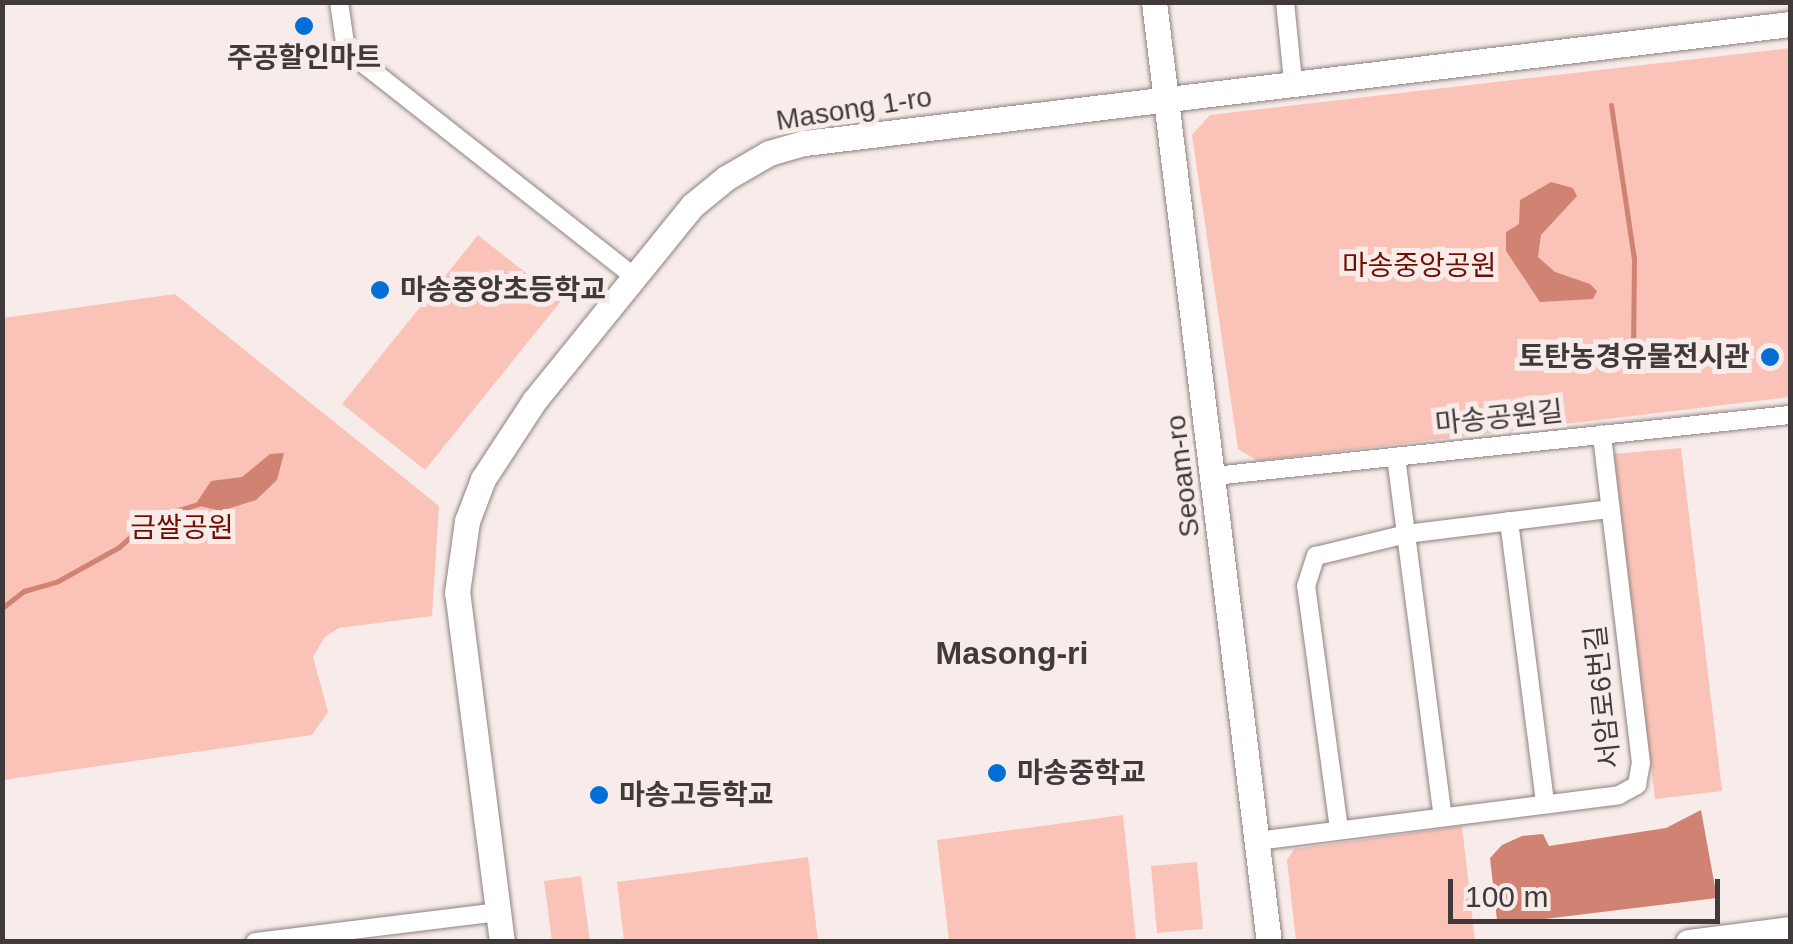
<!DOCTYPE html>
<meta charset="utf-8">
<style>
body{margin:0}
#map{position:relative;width:1793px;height:944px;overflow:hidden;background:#f8ecea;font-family:Helvetica,"Noto Sans KR",sans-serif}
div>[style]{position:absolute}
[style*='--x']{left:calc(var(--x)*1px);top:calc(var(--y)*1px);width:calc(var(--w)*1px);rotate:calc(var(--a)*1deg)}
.green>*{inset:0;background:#fbc3b8}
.water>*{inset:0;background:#d08273}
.stream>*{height:5px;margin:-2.5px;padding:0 2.5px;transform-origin:2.5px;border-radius:2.5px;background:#d08273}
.roads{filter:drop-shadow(0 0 2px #8d8280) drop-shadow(0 0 2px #8d8280)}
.street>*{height:18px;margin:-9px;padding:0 9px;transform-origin:9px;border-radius:9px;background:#fff}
.secondary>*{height:25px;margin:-12.5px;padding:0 12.5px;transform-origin:12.5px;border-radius:12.5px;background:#fff}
.dots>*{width:28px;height:28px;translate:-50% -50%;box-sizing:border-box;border:5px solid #f8ecea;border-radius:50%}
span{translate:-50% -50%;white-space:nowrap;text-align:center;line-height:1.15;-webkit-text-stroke:10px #f8ecea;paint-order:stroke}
.poi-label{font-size:28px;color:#403b3a;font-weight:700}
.left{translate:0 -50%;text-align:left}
.right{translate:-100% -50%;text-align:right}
.street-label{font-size:28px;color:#403b3a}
.park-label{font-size:28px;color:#6f1003}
.quarter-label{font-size:32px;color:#403b3a;font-weight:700}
.frame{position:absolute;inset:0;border:5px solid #403b3a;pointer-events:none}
.scale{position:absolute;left:1448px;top:879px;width:272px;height:45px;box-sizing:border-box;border:5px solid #403b3a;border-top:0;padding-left:12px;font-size:30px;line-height:35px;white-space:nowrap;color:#403b3a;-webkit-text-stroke:8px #f8ecea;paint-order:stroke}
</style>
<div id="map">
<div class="green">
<div style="clip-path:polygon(1790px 48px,1790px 397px,1258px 461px,1238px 449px,1192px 135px,1210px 115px)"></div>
<div style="clip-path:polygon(478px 235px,561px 301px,425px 470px,342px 404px)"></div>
<div style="clip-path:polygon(175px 294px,439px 506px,432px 616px,339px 628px,325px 637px,313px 657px,328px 712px,312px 735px,3px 780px,2px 318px)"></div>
<div style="clip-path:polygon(1681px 448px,1722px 791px,1655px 799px,1614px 454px)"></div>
<div style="clip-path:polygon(1123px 815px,1136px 941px,949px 941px,937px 840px)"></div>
<div style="clip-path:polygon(1462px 826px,1475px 941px,1296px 941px,1287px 860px,1294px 849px)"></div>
<div style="clip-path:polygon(808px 857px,818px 941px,624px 941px,617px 882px)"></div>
<div style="clip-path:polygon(1197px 862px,1203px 929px,1157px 933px,1151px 866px)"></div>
<div style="clip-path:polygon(581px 876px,590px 941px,552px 941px,544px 881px)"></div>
</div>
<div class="water">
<div style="clip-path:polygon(1551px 182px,1573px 188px,1577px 196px,1541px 235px,1538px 257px,1555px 272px,1590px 284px,1597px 291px,1593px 299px,1540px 302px,1506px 251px,1506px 232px,1519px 224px,1520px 200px)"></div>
<div style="clip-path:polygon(284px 453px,277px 480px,256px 500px,221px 511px,195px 505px,211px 481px,242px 477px,270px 454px)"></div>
<div style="clip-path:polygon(1701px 810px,1717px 898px,1503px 924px,1497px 920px,1490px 858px,1502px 845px,1522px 836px,1543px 834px,1549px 846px,1666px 828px)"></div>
</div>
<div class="stream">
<div style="--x:1611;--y:105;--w:155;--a:81.5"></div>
<div style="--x:1634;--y:258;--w:97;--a:90.6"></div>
<div style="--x:2;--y:608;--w:28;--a:-38"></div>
<div style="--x:24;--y:591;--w:35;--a:-16"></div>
<div style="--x:58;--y:581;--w:70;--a:-29.1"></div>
<div style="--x:119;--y:547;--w:44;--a:-41.3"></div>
<div style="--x:152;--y:518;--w:48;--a:-16.9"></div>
</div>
<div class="roads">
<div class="street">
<div style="--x:339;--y:2;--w:49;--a:81.7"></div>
<div style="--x:346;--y:50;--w:365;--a:38.2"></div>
<div style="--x:1285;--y:2;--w:79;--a:84.2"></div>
<div style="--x:1396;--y:457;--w:363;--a:82.6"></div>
<div style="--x:1214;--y:476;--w:579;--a:-6.05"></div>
<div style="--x:1509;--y:521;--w:284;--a:82.7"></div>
<div style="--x:1339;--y:829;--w:245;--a:-97.7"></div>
<div style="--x:1306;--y:586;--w:32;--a:-72"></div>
<div style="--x:1316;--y:556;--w:93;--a:-13.7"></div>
<div style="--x:1406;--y:534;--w:206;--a:-7"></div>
<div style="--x:1257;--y:841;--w:365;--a:-7.2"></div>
<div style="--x:1619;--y:795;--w:21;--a:-29"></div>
<div style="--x:1637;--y:785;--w:22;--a:-80"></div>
<div style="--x:1641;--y:763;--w:331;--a:-96.8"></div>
<div style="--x:255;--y:942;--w:245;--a:-7"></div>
</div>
<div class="secondary">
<div style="--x:1154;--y:2;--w:947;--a:83.03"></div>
<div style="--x:502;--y:942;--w:352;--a:-97.3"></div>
<div style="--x:457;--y:593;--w:73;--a:-82.1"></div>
<div style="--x:467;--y:521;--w:45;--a:-69.1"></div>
<div style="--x:483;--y:479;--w:93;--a:-56.8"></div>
<div style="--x:534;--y:401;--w:252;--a:-51"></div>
<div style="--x:693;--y:205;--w:43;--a:-39.3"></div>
<div style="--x:726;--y:178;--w:50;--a:-30.2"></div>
<div style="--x:769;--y:153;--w:37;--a:-16"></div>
<div style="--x:805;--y:143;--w:992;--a:-6.89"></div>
<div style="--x:1688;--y:942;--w:103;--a:-7.3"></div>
</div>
</div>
<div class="dots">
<div style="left:304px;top:26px;background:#016fd7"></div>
<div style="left:380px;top:290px;background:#016fd7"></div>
<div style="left:1770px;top:357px;background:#016fd7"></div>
<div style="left:997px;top:773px;background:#016fd7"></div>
<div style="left:599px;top:795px;background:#016fd7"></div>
</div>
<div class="poi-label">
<span style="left:304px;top:58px">주공할인마트</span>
<span class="left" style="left:400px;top:290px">마송중앙초등학교</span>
<span class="right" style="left:1750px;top:357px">토탄농경유물전시관</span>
<span class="left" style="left:1017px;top:773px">마송중학교</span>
<span class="left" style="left:619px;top:795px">마송고등학교</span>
</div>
<div class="street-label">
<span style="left:854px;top:109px;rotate:-9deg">Masong 1-ro</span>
<span style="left:1499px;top:418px;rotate:-6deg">마송공원길</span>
<span style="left:1183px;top:476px;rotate:-97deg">Seoam-ro</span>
<span style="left:1603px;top:697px;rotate:-96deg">서암로6번길</span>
</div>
<div class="park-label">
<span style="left:1419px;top:266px">마송중앙공원</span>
<span style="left:182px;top:528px">금쌀공원</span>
</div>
<div class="quarter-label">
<span style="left:1012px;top:653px">Masong-ri</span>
</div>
<div class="frame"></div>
<div class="scale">100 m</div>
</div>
